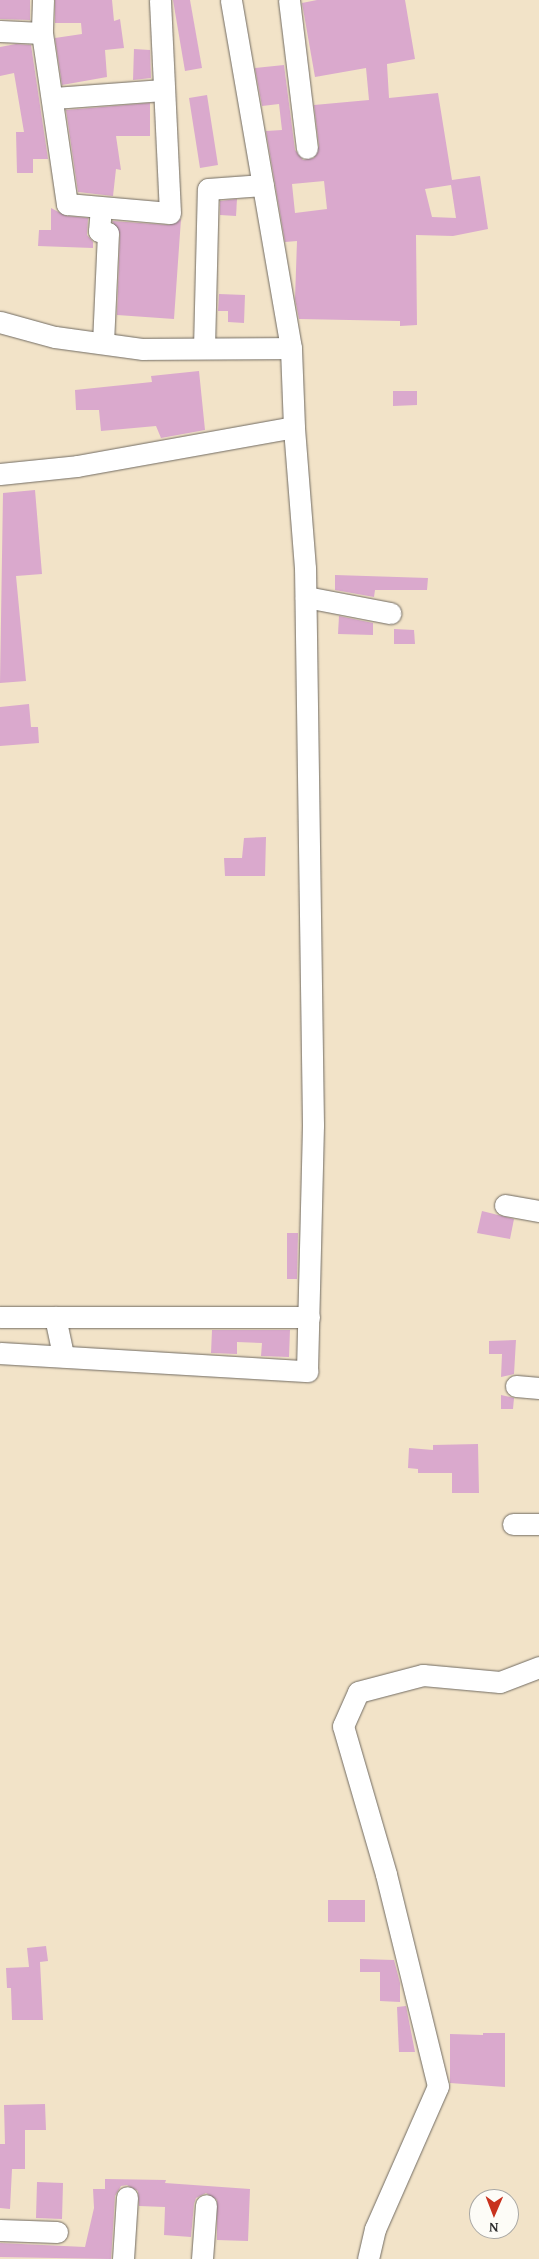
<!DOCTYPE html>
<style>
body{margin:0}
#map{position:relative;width:539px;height:2259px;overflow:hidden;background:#f2e3c8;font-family:"Gentium Book Plus",serif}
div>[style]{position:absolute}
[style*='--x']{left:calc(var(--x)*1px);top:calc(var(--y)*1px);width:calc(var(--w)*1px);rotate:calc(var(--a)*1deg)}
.building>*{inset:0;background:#daa9cd}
.roads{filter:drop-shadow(0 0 1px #716b62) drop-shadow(0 0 1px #716b62)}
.minor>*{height:21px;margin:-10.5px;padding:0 10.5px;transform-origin:10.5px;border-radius:10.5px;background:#fff}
span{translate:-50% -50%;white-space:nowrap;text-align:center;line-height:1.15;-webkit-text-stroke:4px #fdfcf7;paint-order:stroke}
.north{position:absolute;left:469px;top:2189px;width:50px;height:50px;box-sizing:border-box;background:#fdfcf7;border:1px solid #a9a8a5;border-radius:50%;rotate:181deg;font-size:14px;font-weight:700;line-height:20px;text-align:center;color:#2b2b2b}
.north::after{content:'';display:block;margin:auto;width:18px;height:22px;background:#c8321e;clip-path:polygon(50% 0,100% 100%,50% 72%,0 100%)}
</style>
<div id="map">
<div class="building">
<div style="clip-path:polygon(0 0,30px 0,30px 20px,0 19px)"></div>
<div style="clip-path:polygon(55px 0,112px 0,114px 21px,120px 19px,124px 48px,105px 50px,107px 77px,62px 85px,55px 38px,82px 34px,81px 23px,55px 23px)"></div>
<div style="clip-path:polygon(173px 0,190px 0,202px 68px,185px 71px)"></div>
<div style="clip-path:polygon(evenodd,317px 0,405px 0,415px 59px,387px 64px,389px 98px,438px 93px,452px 180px,480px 176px,488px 229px,453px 236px,416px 235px,417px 325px,400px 326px,400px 321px,299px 319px,295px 299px,297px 241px,285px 242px,266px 131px,282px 130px,279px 104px,262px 106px,255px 68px,284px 65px,295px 150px,303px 160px,314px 158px,319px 146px,314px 105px,369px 100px,366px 68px,315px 77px,302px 3px,317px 0,324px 181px,327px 209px,295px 213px,292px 184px,324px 181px,317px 0,451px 185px,456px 218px,432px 217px,425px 189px,451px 185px)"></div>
<div style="clip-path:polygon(16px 44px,31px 45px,48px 159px,33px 159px,33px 173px,17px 173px,16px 132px,24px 132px,14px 73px,0 76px,0 47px)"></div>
<div style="clip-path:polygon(134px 49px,150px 50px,151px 78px,133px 80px)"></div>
<div style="clip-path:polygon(207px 95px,218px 165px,200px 168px,189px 98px)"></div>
<div style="clip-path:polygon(150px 103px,150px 136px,116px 136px,121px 170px,116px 169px,113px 196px,78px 192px,66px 110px)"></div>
<div style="clip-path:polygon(237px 199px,236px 216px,220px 215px,220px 201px)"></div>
<div style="clip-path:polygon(51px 208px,66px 216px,88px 218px,87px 235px,93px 242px,93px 248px,38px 246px,39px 230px,51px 230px)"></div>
<div style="clip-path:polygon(181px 219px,174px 319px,117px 315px,120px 234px,112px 221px,169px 225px)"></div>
<div style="clip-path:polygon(219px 294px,245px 295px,244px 323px,228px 322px,228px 311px,218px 311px)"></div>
<div style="clip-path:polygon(199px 371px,205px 430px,161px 438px,156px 426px,101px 431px,99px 410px,76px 410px,75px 390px,152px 382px,151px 376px)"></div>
<div style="clip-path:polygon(393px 391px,417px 391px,417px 405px,393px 406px)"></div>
<div style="clip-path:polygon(35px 490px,42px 574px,16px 576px,26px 681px,0 683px,3px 493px)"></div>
<div style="clip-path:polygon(335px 575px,428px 578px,427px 590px,375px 590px,374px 597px,335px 590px)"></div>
<div style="clip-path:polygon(339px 616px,373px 623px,373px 635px,338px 634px)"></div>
<div style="clip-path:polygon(394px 629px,414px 630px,415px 644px,394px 644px)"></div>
<div style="clip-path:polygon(29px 704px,31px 727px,38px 727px,39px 743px,0 746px,0 707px)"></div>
<div style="clip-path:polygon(266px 837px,265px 876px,225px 876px,224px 858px,242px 858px,244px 838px)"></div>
<div style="clip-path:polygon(482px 1211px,514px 1219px,510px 1239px,477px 1233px)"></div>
<div style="clip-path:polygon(287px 1233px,298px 1233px,297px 1279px,287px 1279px)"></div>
<div style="clip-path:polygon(212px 1330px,290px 1330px,289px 1357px,261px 1356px,262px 1343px,237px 1342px,237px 1354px,211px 1353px)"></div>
<div style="clip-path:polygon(516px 1340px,514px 1374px,501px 1377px,502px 1354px,489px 1354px,489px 1341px)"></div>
<div style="clip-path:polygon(501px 1395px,514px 1398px,513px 1409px,501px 1409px)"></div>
<div style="clip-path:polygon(478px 1444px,479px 1493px,452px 1493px,452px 1473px,418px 1473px,418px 1469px,408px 1468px,409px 1448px,433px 1450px,433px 1445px)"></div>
<div style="clip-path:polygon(328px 1900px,365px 1900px,365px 1922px,328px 1922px)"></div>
<div style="clip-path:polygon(46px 1946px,48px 1961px,40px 1962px,43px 2020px,12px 2020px,11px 1988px,7px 1988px,6px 1968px,29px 1967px,27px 1948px)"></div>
<div style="clip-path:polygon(360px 1959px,394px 1960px,400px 1983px,400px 2002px,380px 2001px,380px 1972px,360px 1972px)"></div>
<div style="clip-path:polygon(406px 2006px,415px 2052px,399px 2052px,397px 2007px)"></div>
<div style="clip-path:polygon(483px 2033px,505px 2033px,505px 2087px,450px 2083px,450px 2034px,483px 2035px)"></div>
<div style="clip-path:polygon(45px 2104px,46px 2130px,25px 2130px,25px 2169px,12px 2169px,10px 2209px,0 2208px,0 2144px,5px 2144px,4px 2105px)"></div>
<div style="clip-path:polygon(105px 2179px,166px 2180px,165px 2183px,250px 2189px,248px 2241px,217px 2240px,217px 2200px,206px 2193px,196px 2198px,194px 2204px,191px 2237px,164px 2235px,165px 2207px,139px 2206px,138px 2191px,127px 2185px,121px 2186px,115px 2196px,111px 2259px,0 2257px,0 2243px,85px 2247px,94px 2208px,93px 2189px,105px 2189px)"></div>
<div style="clip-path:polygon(37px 2182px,63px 2183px,62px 2219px,36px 2218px)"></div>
</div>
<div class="roads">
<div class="minor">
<div style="--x:43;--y:0;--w:33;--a:92"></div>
<div style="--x:42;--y:33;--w:173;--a:81.7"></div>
<div style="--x:67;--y:204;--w:103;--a:5"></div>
<div style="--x:170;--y:213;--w:213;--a:-92.7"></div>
<div style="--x:289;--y:0;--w:149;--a:83.1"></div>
<div style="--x:0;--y:31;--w:42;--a:2.7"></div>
<div style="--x:54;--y:98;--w:109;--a:-4.2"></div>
<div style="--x:101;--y:208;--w:23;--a:95"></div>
<div style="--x:99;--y:231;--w:9;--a:13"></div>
<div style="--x:108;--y:233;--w:110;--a:92.6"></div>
<div style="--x:0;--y:322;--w:57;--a:15.3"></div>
<div style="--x:55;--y:337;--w:89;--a:7.8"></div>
<div style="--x:143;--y:349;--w:148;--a:-0.4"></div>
<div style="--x:204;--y:348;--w:159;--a:-88.6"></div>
<div style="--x:208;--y:189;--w:55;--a:-4.2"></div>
<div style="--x:0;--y:474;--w:77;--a:-5.9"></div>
<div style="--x:77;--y:466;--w:220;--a:-10.2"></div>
<div style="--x:294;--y:427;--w:79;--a:-92.2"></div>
<div style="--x:291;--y:348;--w:353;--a:-99.8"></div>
<div style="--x:306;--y:597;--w:86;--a:10.8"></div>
<div style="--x:505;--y:1205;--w:35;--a:10"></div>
<div style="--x:0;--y:1317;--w:309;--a:0"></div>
<div style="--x:55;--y:1317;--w:40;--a:78"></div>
<div style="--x:0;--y:1353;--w:308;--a:3.4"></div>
<div style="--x:307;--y:1371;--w:246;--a:-88.6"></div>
<div style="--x:313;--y:1125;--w:557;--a:-90.82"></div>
<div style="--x:305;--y:568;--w:141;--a:-94.5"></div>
<div style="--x:516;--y:1386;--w:23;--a:5"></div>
<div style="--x:513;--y:1524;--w:26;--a:0"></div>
<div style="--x:0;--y:2230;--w:57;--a:2"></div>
<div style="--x:123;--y:2259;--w:62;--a:-86.3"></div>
<div style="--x:202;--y:2259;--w:54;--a:-85.8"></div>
<div style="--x:368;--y:2259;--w:31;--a:-77"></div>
<div style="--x:375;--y:2229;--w:156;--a:-66.2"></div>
<div style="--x:438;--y:2086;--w:218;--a:-103.8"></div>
<div style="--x:386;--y:1874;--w:154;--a:-106.2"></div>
<div style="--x:343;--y:1726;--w:37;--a:-66"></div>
<div style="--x:358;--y:1692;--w:67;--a:-14.7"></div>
<div style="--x:423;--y:1675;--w:77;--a:5.2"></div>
<div style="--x:500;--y:1682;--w:42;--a:-21"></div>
</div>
</div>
<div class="north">N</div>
</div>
